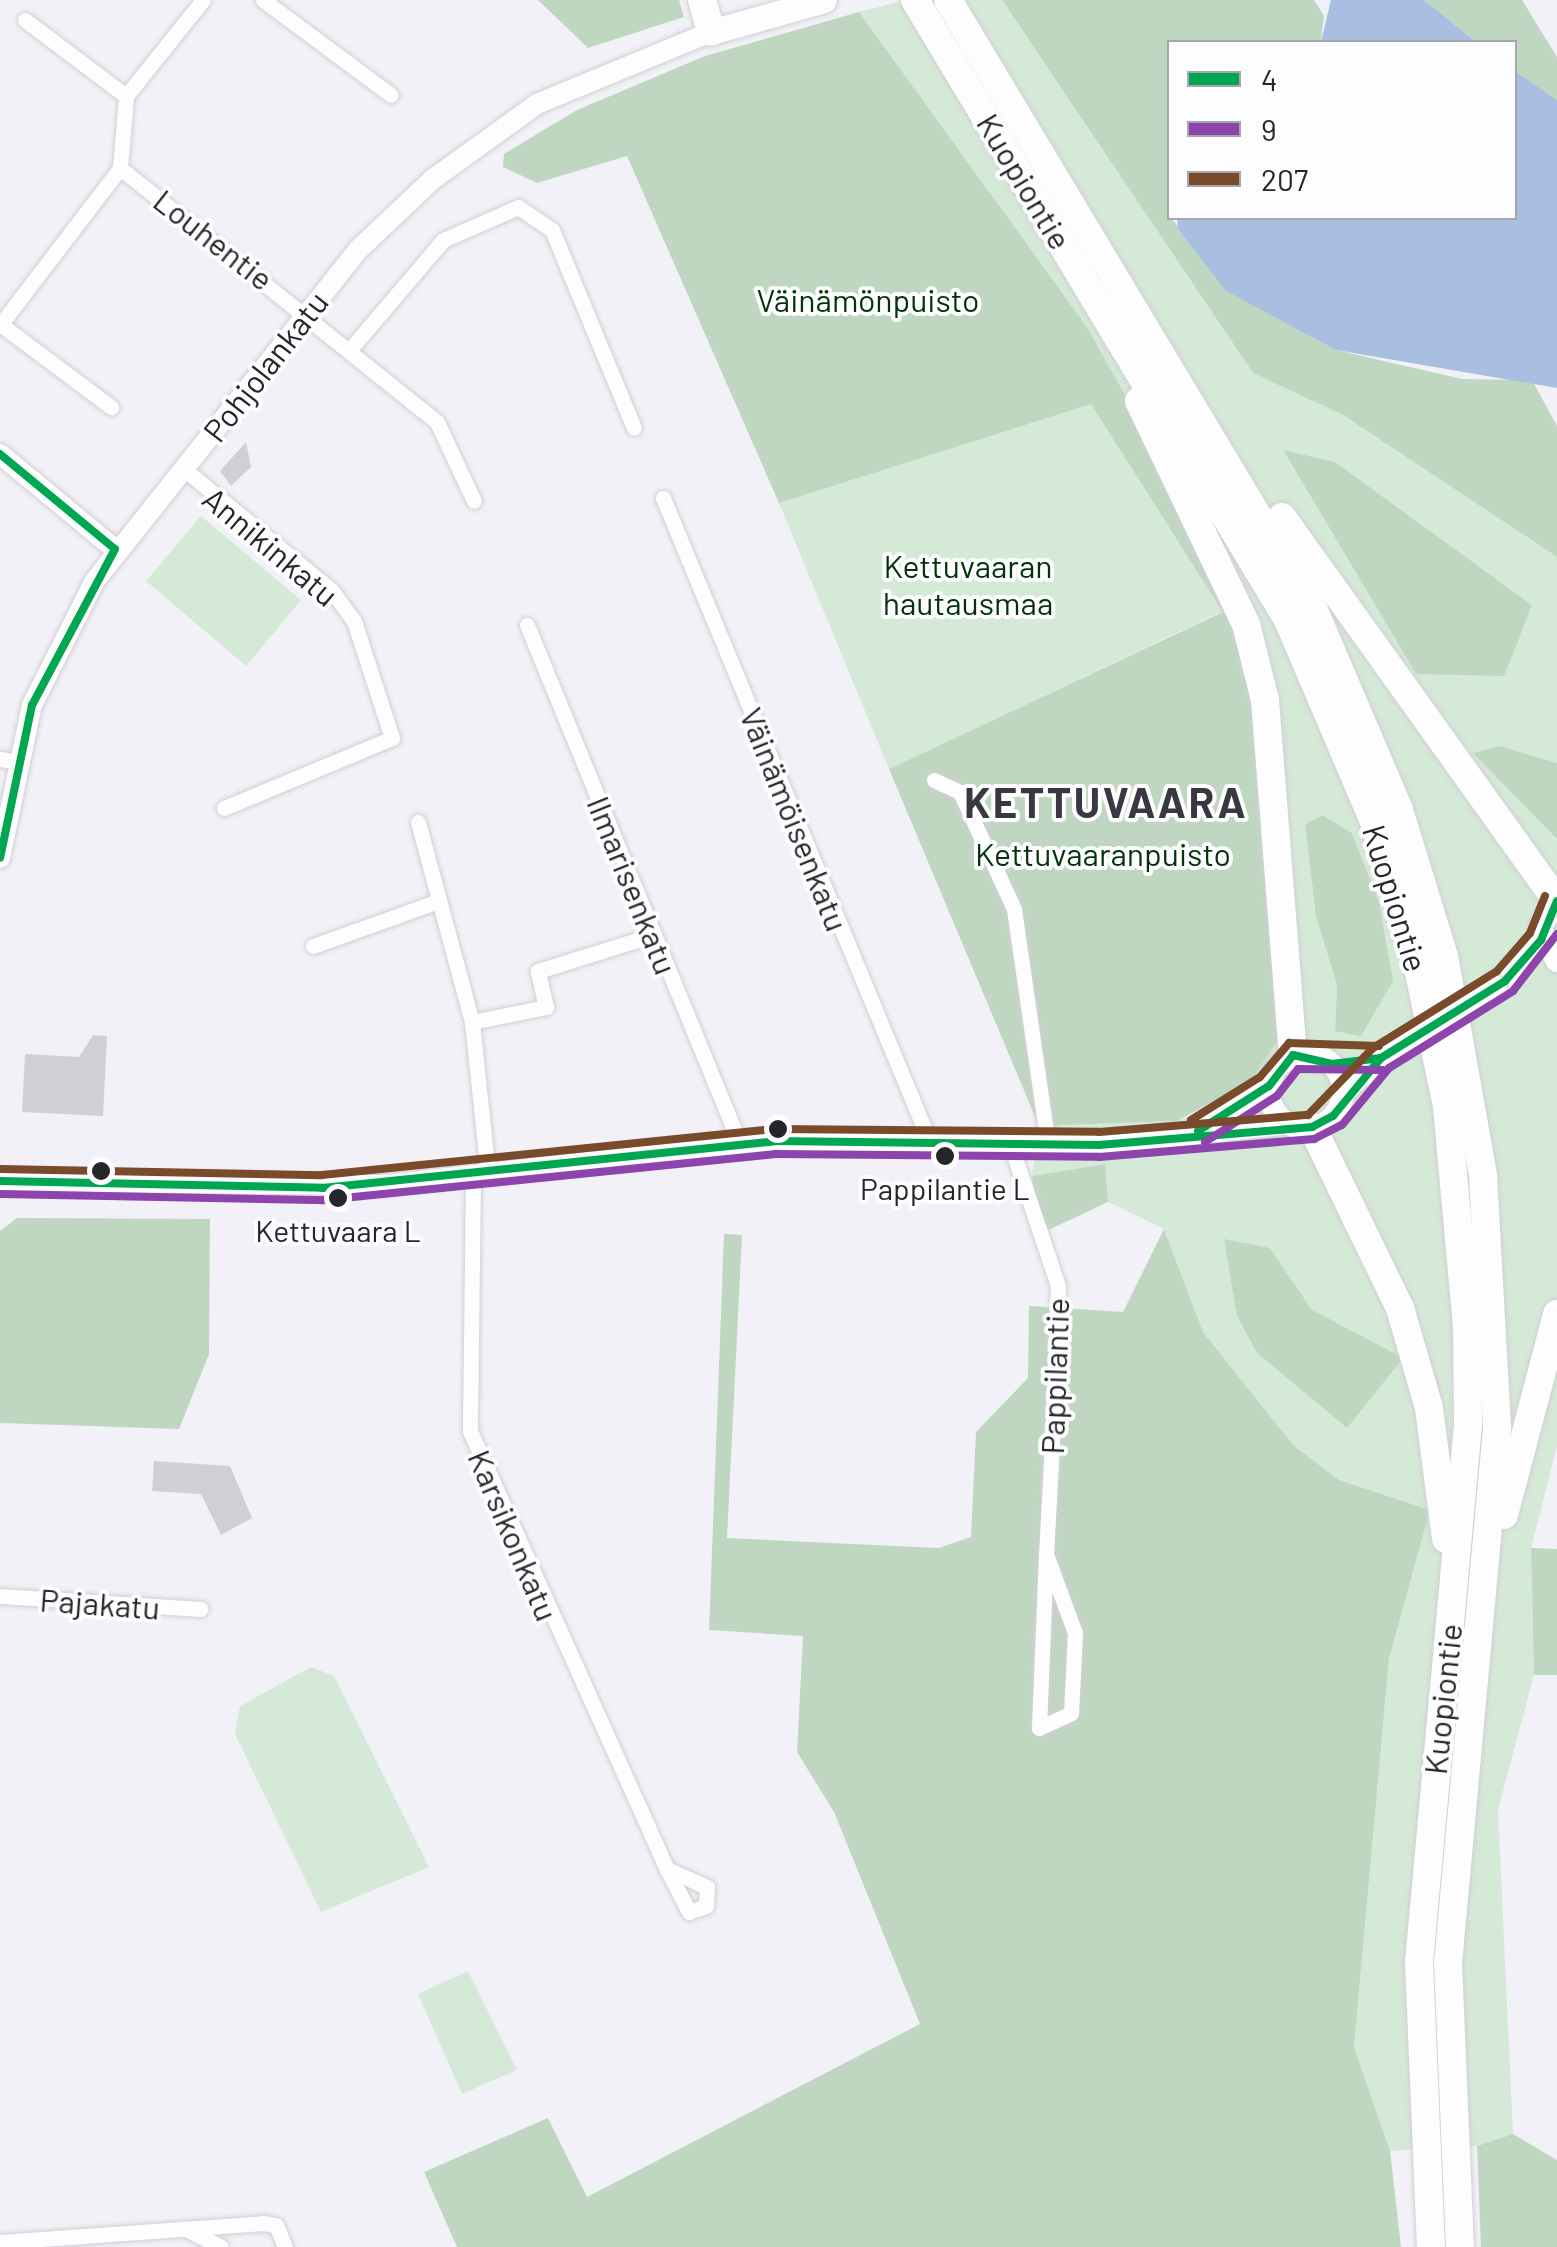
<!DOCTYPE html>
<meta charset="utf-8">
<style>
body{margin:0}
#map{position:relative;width:1557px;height:2247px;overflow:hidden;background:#f2f1f7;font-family:Barlow,sans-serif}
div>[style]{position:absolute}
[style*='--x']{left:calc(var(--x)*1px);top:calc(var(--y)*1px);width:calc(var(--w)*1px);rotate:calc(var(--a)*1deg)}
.green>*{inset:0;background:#d5e9d7}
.forest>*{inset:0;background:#bfd7c1}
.water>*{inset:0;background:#a8bfe2}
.building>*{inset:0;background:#d0cfd4}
.roads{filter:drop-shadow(0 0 2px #d0cfd4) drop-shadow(0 0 2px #d0cfd4)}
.minor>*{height:15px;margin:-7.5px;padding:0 7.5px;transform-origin:7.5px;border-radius:7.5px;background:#fdfdfe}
.tertiary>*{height:20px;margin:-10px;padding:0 10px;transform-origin:10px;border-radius:10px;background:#fdfdfe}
.secondary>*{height:22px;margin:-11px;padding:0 11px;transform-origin:11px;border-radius:11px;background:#fdfdfe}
.secondary>.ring{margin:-11px;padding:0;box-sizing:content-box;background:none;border:22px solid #fdfdfe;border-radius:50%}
.primary>*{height:25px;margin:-12.5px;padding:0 12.5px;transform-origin:12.5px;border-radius:12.5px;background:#fdfdfe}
.motorway>*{height:28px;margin:-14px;padding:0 14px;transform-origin:14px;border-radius:14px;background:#fdfdfe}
.bridges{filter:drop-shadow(0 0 2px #d0cfd4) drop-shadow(0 0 2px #d0cfd4)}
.secondary-bridge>*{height:22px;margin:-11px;padding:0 11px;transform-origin:11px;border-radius:11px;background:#fdfdfe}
.bus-1>*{height:8px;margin:-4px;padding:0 4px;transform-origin:4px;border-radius:4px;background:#00a651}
.bus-2>*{height:8px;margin:-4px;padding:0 4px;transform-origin:4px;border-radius:4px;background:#8e44ad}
.bus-3>*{height:8px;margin:-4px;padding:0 4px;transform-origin:4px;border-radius:4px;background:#7a4b2a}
.dots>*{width:28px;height:28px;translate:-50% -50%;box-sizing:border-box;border:5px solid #fdfdff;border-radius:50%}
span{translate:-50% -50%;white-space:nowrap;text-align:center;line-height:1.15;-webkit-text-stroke:8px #fdfdff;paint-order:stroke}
.bus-label{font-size:30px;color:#262529}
.street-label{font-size:32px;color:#262529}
.park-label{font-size:32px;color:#033408}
.district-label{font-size:42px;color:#393740;font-weight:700;letter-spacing:2.5px}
.legend{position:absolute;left:1167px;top:40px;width:350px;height:180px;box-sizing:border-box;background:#fdfdff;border:2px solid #a7a7a9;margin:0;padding:12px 18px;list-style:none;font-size:30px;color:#262529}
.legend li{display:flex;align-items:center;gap:20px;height:50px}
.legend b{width:50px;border:2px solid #a7a7a9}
</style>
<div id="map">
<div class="green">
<div style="clip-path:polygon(evenodd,906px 0,1002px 0,1253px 373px,1343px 415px,1557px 557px,1557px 763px,1500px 746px,1474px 753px,1557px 839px,1557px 1446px,1531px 1548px,1534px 1675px,1498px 1810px,1513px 2134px,1477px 2146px,1390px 2151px,1354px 2047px,1389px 1659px,1430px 1510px,1339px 1480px,1294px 1446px,1203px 1332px,1164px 1229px,1108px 1202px,1104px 1164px,1032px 1176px,1039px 1126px,1177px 1121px,1211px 1108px,1251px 1081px,1284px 1031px,1259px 704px,1181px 495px,1087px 327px,859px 12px,906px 0,1284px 452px,1335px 462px,1532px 605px,1416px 674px,1284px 452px,906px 0,1323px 815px,1352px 833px,1379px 902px,1335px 1030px,1337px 985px,1316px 917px,1305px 824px,1323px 815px,906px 0,1224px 1240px,1270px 1248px,1312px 1310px,1224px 1240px)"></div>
<div style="clip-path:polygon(1091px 403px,1223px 611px,889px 769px,779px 503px)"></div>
<div style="clip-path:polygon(201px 516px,301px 600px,246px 666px,146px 581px)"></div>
<div style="clip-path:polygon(311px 1667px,334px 1676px,429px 1867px,321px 1912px,235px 1734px,240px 1706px)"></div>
<div style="clip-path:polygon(468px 1971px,517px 2070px,462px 2094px,418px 1994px)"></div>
</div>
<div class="forest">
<div style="clip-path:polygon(538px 0,679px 0,684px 17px,588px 48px)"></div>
<div style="clip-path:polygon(1002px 0,1314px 0,1324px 16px,1321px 42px,1170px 42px,1170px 218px,1274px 316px,1336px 350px,1462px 379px,1532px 380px,1557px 426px,1557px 557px,1343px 415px,1253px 373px)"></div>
<div style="clip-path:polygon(1424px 0,1522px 0,1557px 57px,1557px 100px,1515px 71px,1514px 42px,1476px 42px)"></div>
<div style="clip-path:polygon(859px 12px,1087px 327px,1181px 495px,1239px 625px,1259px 704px,1284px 1031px,1251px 1081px,1177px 1121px,1039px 1126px,889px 769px,1223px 612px,1091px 404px,779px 503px,627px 156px,537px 183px,503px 167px,504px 154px,577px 110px,705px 56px)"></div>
<div style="clip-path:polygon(1283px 450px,1335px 462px,1532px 605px,1504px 676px,1416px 674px)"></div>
<div style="clip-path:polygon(1500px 746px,1557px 763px,1557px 839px,1473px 753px)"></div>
<div style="clip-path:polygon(1323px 815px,1352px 833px,1379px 902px,1393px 981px,1361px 1036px,1335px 1031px,1337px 985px,1316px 917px,1305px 824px)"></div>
<div style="clip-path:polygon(1105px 1164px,1108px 1202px,1040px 1234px,1032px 1176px)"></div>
<div style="clip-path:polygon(17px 1218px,210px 1219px,209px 1354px,179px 1429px,0 1423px,0 1231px)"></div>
<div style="clip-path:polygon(1164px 1229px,1203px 1332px,1294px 1446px,1339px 1480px,1430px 1510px,1389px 1659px,1354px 2047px,1390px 2151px,1401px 2247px,457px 2247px,424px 2172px,548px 2118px,587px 2197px,920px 2024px,834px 1812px,797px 1752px,803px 1636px,709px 1630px,724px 1234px,742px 1235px,727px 1538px,939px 1548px,971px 1537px,976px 1432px,1028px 1378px,1029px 1306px,1123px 1312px)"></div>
<div style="clip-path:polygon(1224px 1239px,1270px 1248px,1312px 1310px,1403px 1358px,1347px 1428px,1257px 1353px,1237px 1316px)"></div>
<div style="clip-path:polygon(1531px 1548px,1557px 1549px,1557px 1675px,1534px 1675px)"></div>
<div style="clip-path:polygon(1513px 2134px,1557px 2160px,1557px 2247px,1481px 2247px,1477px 2146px)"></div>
</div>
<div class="water">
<div style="clip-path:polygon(1331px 0,1424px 0,1476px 42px,1321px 42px)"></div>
<div style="clip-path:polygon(1515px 71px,1557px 100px,1557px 388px,1336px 350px,1226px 291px,1178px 229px,1177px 218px,1514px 218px)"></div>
</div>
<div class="building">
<div style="clip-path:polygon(246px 442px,251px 467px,231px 486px,220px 471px)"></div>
<div style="clip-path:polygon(93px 1035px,107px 1036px,103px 1116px,22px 1112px,25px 1054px,79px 1057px)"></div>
<div style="clip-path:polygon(154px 1461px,230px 1466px,252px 1518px,221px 1535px,201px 1494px,152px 1491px)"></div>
</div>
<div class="roads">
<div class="minor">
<div style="--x:263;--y:0;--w:159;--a:36.6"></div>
<div style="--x:25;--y:20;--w:126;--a:37"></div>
<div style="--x:120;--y:168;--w:406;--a:38.7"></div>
<div style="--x:437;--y:422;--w:87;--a:64.9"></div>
<div style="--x:0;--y:324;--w:139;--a:36.8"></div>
<div style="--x:0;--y:325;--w:198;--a:-52.6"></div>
<div style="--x:120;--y:168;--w:72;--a:-85.2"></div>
<div style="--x:126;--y:96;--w:123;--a:-51.3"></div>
<div style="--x:352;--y:347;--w:140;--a:-49.6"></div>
<div style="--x:443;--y:240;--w:82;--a:-23.7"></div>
<div style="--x:518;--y:207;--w:41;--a:34.1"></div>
<div style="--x:552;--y:230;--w:214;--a:67.5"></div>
<div style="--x:184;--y:469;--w:192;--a:39.5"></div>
<div style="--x:332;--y:591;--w:37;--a:54"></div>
<div style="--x:354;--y:621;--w:123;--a:72"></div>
<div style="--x:392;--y:738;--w:182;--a:157.4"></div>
<div style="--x:663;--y:498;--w:695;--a:67.49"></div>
<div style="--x:527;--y:625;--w:561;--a:67.69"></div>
<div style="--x:0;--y:759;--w:15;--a:8"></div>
<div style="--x:934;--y:780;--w:29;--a:25"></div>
<div style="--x:960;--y:792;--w:129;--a:65.2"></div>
<div style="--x:1014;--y:909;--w:239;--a:81.8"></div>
<div style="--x:418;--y:822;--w:207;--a:74.9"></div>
<div style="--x:472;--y:1022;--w:143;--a:84"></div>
<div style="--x:313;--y:946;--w:134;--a:-19.7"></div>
<div style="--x:472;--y:1022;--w:76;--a:-11.5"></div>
<div style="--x:546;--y:1007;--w:37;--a:-103"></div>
<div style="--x:538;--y:971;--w:121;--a:-17.4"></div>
<div style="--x:1011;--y:1146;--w:148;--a:71.4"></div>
<div style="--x:1058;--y:1286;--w:158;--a:92.2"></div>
<div style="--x:1052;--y:1444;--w:110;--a:93.1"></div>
<div style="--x:1046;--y:1554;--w:174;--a:92.3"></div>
<div style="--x:1039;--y:1728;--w:35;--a:-25"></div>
<div style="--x:1071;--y:1713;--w:80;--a:-87.1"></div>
<div style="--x:1075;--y:1633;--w:84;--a:-110.2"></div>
<div style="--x:473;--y:1178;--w:253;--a:90.7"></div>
<div style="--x:470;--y:1431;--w:480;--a:65.8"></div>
<div style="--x:667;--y:1869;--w:44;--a:24.2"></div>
<div style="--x:707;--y:1887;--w:19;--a:93"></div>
<div style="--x:706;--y:1906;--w:18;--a:161"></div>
<div style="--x:689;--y:1912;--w:48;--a:-117.1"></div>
<div style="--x:0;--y:1596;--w:201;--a:3.7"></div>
<div style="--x:186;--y:2229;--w:39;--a:27"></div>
<div style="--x:0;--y:2242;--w:264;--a:-4.1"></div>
<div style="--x:263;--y:2223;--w:13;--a:9"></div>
<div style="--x:276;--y:2225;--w:24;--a:68"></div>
</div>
<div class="tertiary">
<div style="--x:0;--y:454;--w:149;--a:39.6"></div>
<div style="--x:0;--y:858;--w:156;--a:-78.2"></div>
<div style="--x:32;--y:705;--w:138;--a:-63.2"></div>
<div style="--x:94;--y:582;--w:426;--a:-51.5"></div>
<div style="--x:359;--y:249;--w:102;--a:-43.4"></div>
<div style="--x:433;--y:179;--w:128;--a:-35.8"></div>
<div style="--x:537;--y:104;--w:188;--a:-22.5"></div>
<div style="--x:1196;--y:1132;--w:86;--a:-32.2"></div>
<div style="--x:0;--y:1181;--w:385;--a:0.6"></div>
<div style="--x:385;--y:1185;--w:391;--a:-6.5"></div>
<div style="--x:774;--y:1141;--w:325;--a:0.7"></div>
<div style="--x:1099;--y:1145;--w:191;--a:-6.3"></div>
</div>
<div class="secondary">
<div style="--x:1557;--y:901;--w:32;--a:122"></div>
<div style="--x:1540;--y:928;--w:37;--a:63"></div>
<div style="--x:1496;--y:987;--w:65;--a:-46.2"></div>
<div class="ring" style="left:1269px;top:1054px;width:52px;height:52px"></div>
<div style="--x:1343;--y:1093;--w:52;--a:-42.6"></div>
</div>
<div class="primary">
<div style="--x:711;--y:32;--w:117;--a:-15.8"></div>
</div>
<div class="motorway">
<div style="--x:702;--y:0;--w:33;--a:74"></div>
<div style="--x:915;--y:0;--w:724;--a:58.97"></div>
<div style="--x:1288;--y:620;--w:216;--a:66.9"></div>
<div style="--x:1373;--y:819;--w:151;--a:73"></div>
<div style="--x:1417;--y:963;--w:147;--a:78.2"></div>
<div style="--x:1447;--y:1107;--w:219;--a:84.8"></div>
<div style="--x:1467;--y:1325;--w:100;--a:89.4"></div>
<div style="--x:1468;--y:1425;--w:539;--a:95.21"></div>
<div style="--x:1419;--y:1962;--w:285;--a:87.6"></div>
<div style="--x:948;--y:0;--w:709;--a:59.02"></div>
<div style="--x:1313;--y:608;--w:220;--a:66.9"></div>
<div style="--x:1399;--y:810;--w:153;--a:72.9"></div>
<div style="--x:1444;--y:956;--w:223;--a:79.9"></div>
<div style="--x:1483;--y:1176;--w:253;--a:86.8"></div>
<div style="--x:1497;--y:1429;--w:536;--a:95.24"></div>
<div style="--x:1448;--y:1963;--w:284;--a:87.6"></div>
<div style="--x:1139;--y:401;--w:247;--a:64.4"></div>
<div style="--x:1246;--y:624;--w:78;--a:76"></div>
<div style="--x:1265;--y:700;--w:356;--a:85.5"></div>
<div style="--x:1282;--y:517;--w:472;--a:54.4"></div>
<div style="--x:1312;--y:1127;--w:201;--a:64.1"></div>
<div style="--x:1400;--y:1308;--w:104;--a:73.8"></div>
<div style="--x:1429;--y:1408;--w:132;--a:82.6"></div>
<div style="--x:1504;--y:1515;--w:208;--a:-75.2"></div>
</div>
</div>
<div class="bridges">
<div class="secondary-bridge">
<div style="--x:1381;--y:1058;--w:135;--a:-31.7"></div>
</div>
</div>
<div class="bus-1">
<div style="--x:0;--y:454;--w:149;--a:39.6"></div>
<div style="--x:115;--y:549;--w:177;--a:118"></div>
<div style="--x:32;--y:705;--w:156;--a:101.8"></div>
<div style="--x:1198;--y:1131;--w:84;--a:-32.4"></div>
<div style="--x:1269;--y:1086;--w:39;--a:-52"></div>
<div style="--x:1293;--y:1055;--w:40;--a:13"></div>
<div style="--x:1332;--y:1064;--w:49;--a:-7"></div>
<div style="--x:0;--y:1181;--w:322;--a:1.2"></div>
<div style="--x:322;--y:1188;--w:454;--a:-5.9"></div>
<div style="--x:774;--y:1141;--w:325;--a:0.7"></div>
<div style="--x:1099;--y:1145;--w:214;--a:-4.8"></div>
<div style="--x:1312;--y:1127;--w:24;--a:-28"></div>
<div style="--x:1333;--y:1116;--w:75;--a:-50.4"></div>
<div style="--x:1381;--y:1058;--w:146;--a:-31.8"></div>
<div style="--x:1505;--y:981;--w:55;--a:-48.7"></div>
<div style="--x:1541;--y:940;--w:42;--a:-67.7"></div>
</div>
<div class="bus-2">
<div style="--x:1205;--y:1142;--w:85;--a:-32.6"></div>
<div style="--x:1277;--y:1096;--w:34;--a:-52"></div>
<div style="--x:1298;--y:1069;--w:85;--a:0.7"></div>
<div style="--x:0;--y:1194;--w:323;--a:1.1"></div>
<div style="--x:323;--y:1200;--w:454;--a:-5.8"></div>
<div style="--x:775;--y:1154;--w:324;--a:0.5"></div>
<div style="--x:1099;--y:1157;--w:216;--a:-4.8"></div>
<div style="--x:1314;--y:1139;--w:31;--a:-27"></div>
<div style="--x:1342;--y:1125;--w:74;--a:-50.5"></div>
<div style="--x:1389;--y:1068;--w:146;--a:-31.8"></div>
<div style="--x:1513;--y:991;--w:72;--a:-52.3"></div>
</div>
<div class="bus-3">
<div style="--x:1191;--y:1120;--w:81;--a:-31.9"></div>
<div style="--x:1260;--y:1077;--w:45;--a:-49.5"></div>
<div style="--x:1289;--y:1043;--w:90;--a:1.9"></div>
<div style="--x:0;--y:1169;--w:321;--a:1.1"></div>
<div style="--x:321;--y:1175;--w:454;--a:-5.8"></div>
<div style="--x:773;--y:1129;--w:326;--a:0.5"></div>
<div style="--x:1099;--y:1132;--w:210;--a:-4.7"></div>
<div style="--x:1308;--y:1115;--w:93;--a:-45.9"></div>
<div style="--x:1373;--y:1048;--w:146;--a:-31.8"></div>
<div style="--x:1497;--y:971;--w:50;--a:-49"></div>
<div style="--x:1530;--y:933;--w:40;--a:-68"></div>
</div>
<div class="dots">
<div style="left:778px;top:1129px;background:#262529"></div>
<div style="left:945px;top:1156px;background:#262529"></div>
<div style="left:101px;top:1171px;background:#262529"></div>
<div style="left:338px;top:1198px;background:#262529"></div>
</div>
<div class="bus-label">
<span style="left:945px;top:1188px">Pappilantie L</span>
<span style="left:338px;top:1230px">Kettuvaara L</span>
</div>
<div class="street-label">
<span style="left:1025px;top:181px;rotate:59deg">Kuopiontie</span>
<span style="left:214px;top:239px;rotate:38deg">Louhentie</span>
<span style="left:265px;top:366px;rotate:-52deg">Pohjolankatu</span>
<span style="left:271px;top:546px;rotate:40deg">Annikinkatu</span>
<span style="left:795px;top:819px;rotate:68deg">Väinämöisenkatu</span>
<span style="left:633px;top:885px;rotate:68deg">Ilmarisenkatu</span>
<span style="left:1396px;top:898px;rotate:73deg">Kuopiontie</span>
<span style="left:1054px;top:1376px;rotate:-88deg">Pappilantie</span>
<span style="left:514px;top:1535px;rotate:67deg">Karsikonkatu</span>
<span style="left:100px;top:1603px;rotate:4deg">Pajakatu</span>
<span style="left:1442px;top:1699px;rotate:-84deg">Kuopiontie</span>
</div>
<div class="park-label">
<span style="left:868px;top:299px">Väinämönpuisto</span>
<span style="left:968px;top:584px">Kettuvaaran<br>hautausmaa</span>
<span style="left:1103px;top:853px">Kettuvaaranpuisto</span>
</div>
<div class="district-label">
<span style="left:1106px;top:801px">KETTUVAARA</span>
</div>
<ul class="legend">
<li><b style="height:12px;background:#00a651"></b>4</li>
<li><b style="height:12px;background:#8e44ad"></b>9</li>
<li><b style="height:12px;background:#7a4b2a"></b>207</li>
</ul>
</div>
